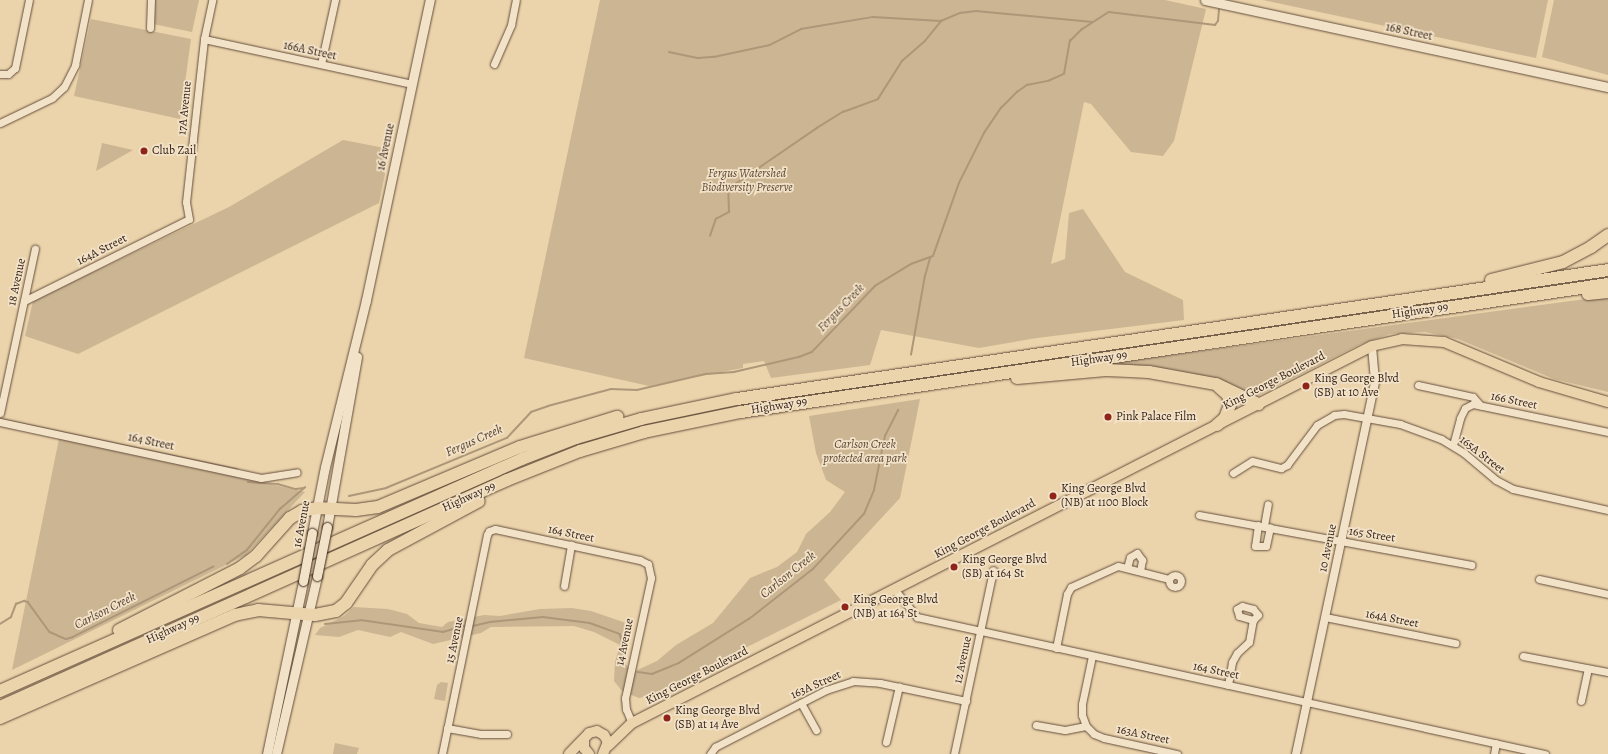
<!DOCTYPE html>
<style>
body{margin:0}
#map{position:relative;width:1608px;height:754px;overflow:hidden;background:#ebd3ab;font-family:Alegreya,serif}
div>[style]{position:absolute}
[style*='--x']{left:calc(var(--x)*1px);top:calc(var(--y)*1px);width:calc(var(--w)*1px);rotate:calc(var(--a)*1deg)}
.green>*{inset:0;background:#ccb592}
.stream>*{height:1.5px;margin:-0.75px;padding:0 0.75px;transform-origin:0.75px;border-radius:0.75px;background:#ad9779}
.roads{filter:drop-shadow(0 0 1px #634e3c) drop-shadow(0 0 1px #634e3c)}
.minor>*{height:7px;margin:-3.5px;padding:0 3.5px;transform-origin:3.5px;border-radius:3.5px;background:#f2e2c8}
.minor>.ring{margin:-3.5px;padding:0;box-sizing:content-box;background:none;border:7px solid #f2e2c8;border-radius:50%}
.tertiary>*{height:8px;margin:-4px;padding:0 4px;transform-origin:4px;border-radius:4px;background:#f2e2c8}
.secondary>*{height:9px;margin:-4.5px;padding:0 4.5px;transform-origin:4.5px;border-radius:4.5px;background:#f2e2c8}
.primary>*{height:10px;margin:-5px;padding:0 5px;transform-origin:5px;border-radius:5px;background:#ebd3ab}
.motorway>*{height:12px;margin:-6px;padding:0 6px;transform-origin:6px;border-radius:6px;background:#ebd3ab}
.bridges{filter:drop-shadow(0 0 1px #362217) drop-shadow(0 0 1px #362217)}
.secondary-bridge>*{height:9px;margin:-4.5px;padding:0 4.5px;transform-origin:4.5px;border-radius:4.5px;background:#f2e2c8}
.dots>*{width:11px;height:11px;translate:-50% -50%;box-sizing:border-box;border:2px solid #f2e2c8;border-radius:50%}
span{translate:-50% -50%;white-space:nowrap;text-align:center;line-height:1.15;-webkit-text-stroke:3.5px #f2e2c8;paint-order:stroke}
.street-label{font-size:12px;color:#362217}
.poi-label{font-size:12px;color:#362217}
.left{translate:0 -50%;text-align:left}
.park-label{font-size:12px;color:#5c4736;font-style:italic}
.water-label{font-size:13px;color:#5a4534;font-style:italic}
</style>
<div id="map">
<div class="green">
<div style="clip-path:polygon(154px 0,199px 0,192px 32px,153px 24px)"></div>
<div style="clip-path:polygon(600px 0,1165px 0,1206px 9px,1174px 141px,1163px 156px,1131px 152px,1091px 104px,1084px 102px,1051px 264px,1065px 259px,1069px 213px,1083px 209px,1125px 272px,1183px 300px,1184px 320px,1037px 338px,979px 348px,881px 330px,870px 365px,771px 378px,764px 361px,743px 364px,743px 368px,649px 386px,524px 358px)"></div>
<div style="clip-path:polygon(1263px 0,1548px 0,1536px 58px)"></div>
<div style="clip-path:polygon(1554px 0,1608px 0,1608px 75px,1542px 57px)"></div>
<div style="clip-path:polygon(91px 19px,191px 39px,180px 119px,74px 96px)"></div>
<div style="clip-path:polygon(343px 140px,390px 149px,379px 203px,78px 354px,25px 336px,33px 301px,229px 207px)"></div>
<div style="clip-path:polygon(102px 143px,133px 150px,96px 171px)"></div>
<div style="clip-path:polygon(1608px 296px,1608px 392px,1554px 379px,1458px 339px,1425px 332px,1390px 334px,1361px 344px,1255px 397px,1223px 382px,1068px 369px)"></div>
<div style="clip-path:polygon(920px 399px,900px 498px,824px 580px,841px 600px,651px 695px,639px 698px,622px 691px,614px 681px,615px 662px,620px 645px,594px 632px,574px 626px,491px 627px,481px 633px,433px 644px,401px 632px,390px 637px,358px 630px,339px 637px,315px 635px,320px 628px,344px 616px,354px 607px,388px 609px,407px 614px,419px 623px,442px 627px,448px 622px,484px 615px,500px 616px,540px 609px,572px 608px,591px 611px,626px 623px,628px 644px,625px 664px,633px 672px,657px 661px,676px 645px,713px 623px,750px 578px,777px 567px,797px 552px,806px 534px,830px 512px,845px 492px,826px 480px,816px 453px,809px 416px)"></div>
<div style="clip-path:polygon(60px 434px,305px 492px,246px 555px,12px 670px)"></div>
<div style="clip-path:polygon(441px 682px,448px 683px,445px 701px,434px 699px,437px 685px)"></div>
<div style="clip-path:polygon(335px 743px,359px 748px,357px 754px,333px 754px)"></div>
</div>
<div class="stream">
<div style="--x:669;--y:52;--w:30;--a:12"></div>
<div style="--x:698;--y:58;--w:16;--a:-4"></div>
<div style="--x:714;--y:57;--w:57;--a:-12.1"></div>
<div style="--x:770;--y:45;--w:35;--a:-27"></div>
<div style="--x:801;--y:29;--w:73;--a:-9.5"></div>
<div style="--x:873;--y:17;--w:68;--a:3.4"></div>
<div style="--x:941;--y:21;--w:21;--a:-23"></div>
<div style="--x:960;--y:13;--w:16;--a:-7"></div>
<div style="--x:976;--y:11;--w:117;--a:5.4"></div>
<div style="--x:710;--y:236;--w:18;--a:-71"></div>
<div style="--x:716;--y:219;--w:15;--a:-28"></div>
<div style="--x:729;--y:212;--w:23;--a:-92"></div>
<div style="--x:728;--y:189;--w:108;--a:-34.4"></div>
<div style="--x:817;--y:128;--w:31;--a:-32"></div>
<div style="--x:843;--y:112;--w:37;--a:-20"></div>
<div style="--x:878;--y:99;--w:45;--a:-57.7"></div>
<div style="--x:902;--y:61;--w:30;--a:-41"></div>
<div style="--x:925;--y:41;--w:26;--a:-51"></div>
<div style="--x:911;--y:355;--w:80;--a:-80"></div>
<div style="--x:925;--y:276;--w:19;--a:-74"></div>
<div style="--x:4;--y:420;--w:238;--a:11.9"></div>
<div style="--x:248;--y:482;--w:30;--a:4"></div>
<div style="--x:278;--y:484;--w:19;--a:16"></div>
<div style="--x:296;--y:489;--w:8;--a:-7"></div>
<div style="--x:349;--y:496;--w:38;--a:-12"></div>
<div style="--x:386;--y:488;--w:131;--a:-22.5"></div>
<div style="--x:507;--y:438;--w:35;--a:-47"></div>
<div style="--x:531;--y:412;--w:18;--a:-19"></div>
<div style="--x:548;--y:406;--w:65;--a:-15.1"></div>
<div style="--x:611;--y:389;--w:26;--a:2"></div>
<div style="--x:637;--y:390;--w:71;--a:-13.1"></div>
<div style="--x:706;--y:374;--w:28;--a:-4"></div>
<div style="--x:734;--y:372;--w:67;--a:-13"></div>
<div style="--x:799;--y:357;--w:14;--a:-21"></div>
<div style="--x:812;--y:352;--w:91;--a:-46.3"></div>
<div style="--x:875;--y:286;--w:42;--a:-31.4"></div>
<div style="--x:911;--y:264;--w:23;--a:-20"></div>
<div style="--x:933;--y:256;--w:77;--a:-70.4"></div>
<div style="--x:959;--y:183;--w:56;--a:-63.4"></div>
<div style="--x:984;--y:133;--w:30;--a:-56"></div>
<div style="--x:1001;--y:108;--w:23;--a:-45"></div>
<div style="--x:1017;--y:92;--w:12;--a:-35"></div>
<div style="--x:1027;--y:85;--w:21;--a:-11"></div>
<div style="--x:1048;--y:81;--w:17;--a:-24"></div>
<div style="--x:1064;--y:74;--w:34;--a:-80"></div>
<div style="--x:1070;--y:41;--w:16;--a:-45"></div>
<div style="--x:1081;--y:30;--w:33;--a:-33"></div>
<div style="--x:1109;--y:12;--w:107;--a:7"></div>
<div style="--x:1215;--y:25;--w:5;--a:-53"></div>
<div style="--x:1218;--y:21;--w:11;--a:-85"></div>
<div style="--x:227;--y:564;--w:24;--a:-35"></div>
<div style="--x:247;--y:550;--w:53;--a:-51.2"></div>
<div style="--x:280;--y:509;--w:33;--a:-41"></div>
<div style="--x:0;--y:624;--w:13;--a:-32"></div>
<div style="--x:11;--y:617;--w:14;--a:-69"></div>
<div style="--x:16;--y:604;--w:9;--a:-21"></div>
<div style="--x:24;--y:601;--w:4;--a:14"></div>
<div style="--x:28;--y:602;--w:37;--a:54"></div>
<div style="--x:50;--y:632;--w:17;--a:24"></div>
<div style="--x:66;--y:639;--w:7;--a:-16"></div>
<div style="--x:73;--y:637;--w:157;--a:-26.6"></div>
<div style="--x:325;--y:624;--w:36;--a:-6"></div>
<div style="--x:361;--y:620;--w:83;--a:8.3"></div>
<div style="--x:443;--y:632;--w:22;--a:-16"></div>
<div style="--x:473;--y:626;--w:17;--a:-13"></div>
<div style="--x:490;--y:622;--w:53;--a:-5.4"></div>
<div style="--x:543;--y:617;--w:47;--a:7.3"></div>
<div style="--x:590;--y:623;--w:32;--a:20"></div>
<div style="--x:620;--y:634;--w:20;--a:72"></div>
<div style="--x:638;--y:672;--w:14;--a:8"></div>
<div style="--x:652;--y:674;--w:29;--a:-22"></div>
<div style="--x:679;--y:663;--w:83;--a:-32.2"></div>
<div style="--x:749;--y:619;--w:81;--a:-38"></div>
<div style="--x:813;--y:569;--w:75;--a:-47.2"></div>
<div style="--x:864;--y:514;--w:26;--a:-67"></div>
<div style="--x:874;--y:490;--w:55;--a:-78.5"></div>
<div style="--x:885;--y:436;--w:29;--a:-63"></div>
</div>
<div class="roads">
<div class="minor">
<div style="--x:150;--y:28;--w:28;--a:-88"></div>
<div style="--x:204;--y:39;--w:213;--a:12.2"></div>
<div style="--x:321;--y:64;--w:66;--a:-77.7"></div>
<div style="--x:494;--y:64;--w:43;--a:-66.4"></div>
<div style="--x:511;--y:25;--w:25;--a:-79"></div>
<div style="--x:0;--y:74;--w:8;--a:0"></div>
<div style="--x:8;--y:74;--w:9;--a:-41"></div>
<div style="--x:15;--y:68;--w:69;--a:-78.4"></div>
<div style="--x:0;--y:123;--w:58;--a:-25.7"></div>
<div style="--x:52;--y:98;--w:16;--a:-43"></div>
<div style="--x:64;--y:87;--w:25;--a:-63"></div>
<div style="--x:75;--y:65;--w:66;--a:-78.7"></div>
<div style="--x:24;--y:301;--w:184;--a:-26.4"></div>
<div style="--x:189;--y:219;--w:17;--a:-100"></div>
<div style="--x:186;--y:202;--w:63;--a:-83.7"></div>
<div style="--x:193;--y:139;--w:101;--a:-83.7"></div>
<div style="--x:204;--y:39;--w:40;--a:-78"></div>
<div style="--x:1418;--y:385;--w:56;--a:12.3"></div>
<div style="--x:1473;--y:397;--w:11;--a:49"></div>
<div style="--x:0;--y:413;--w:168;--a:-78"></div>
<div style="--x:0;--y:422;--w:267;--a:12.1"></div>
<div style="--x:261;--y:478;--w:36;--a:-9"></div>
<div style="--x:1453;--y:445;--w:28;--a:-75"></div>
<div style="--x:1460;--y:418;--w:11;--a:-63"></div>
<div style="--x:1465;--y:408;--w:9;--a:-27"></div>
<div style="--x:1473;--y:404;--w:138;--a:11.7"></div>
<div style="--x:1233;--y:473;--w:22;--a:-32"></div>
<div style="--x:1252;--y:461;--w:30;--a:14"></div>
<div style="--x:1281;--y:468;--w:7;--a:-27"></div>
<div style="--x:1287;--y:465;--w:50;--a:-53.1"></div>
<div style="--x:1317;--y:425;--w:20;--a:-30"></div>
<div style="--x:1334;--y:415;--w:10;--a:-6"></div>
<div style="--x:1344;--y:414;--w:57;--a:10.1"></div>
<div style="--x:1400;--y:424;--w:44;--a:20.1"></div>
<div style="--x:1441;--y:439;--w:27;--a:31"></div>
<div style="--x:1464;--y:453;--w:42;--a:40.2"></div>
<div style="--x:1496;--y:480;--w:19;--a:28"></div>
<div style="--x:1513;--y:489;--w:97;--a:12.5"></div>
<div style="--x:1199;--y:515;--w:277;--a:10.4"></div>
<div style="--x:1258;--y:525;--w:21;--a:98"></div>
<div style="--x:1255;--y:546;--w:11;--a:0"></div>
<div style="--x:1266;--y:546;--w:19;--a:-78"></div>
<div style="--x:1264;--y:526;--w:22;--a:-80"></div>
<div style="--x:1127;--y:568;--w:11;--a:-75"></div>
<div style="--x:1130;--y:557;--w:8;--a:-30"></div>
<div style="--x:1137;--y:553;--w:9;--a:54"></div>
<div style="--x:1142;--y:560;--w:11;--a:100"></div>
<div class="ring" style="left:1169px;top:575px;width:5px;height:5px"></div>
<div style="--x:1539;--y:579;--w:71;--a:12.3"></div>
<div style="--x:564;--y:586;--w:42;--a:-80.3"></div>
<div style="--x:895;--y:590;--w:35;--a:51"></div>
<div style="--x:917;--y:617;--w:643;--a:12.31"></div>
<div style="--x:1325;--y:617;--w:133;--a:11.3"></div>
<div style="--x:1056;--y:648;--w:55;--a:-78.5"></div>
<div style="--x:1067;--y:594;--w:8;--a:-60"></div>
<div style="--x:1071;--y:587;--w:51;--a:-24.1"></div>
<div style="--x:1118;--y:566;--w:53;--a:14.3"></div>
<div style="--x:1092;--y:656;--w:49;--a:101.8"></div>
<div style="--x:1082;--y:704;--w:11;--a:90"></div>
<div style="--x:1082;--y:715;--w:12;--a:70"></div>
<div style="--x:1086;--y:726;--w:11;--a:45"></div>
<div style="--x:1094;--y:734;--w:11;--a:22"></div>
<div style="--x:1104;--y:738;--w:75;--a:12.4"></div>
<div style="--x:1523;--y:656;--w:86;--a:10.7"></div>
<div style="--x:1228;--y:685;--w:23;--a:-80"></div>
<div style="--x:1232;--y:662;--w:10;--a:-61"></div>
<div style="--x:1237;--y:653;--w:16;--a:-43"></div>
<div style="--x:1249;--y:642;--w:22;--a:-80"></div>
<div style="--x:1253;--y:620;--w:7;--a:-45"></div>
<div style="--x:1258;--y:615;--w:8;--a:-130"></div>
<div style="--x:1253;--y:609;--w:11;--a:-165"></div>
<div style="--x:1242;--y:606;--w:6;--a:149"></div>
<div style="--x:1237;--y:609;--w:7;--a:74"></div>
<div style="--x:1239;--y:616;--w:15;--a:16"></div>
<div style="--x:1581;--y:701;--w:33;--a:-78"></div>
<div style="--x:801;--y:703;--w:31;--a:61"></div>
<div style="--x:1036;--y:725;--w:29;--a:10"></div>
<div style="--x:1065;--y:730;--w:21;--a:-11"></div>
<div style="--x:447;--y:728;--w:35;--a:10"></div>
<div style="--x:481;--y:734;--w:26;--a:0"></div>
<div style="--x:886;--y:742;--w:57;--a:-76.9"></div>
<div style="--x:442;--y:754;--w:224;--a:-78.4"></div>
<div style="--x:487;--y:535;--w:4;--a:-63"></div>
<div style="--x:489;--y:531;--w:6;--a:-18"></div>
<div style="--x:495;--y:529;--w:148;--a:12.1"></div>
<div style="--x:640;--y:560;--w:9;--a:27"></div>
<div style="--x:648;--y:564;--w:14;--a:78"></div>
<div style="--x:651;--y:578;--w:123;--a:102.2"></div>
<div style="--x:625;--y:698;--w:11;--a:85"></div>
<div style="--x:626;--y:709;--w:15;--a:67"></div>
<div style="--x:710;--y:754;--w:9;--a:-54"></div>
<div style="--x:715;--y:747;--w:125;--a:-27.2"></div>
<div style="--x:826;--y:690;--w:28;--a:-18"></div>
<div style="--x:853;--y:681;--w:27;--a:4"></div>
<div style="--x:880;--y:683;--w:88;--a:11.8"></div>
<div style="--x:954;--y:754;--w:188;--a:-78"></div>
<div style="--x:1494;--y:754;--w:11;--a:-80"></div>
</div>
<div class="tertiary">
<div style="--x:1296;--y:754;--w:381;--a:-78"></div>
<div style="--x:1375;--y:381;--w:35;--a:-95"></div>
</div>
<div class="secondary">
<div style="--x:1205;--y:0;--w:412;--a:12.2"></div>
<div style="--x:327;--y:527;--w:173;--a:-80"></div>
<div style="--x:312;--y:533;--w:67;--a:-78.9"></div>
<div style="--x:325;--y:467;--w:172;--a:-76.2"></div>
<div style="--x:366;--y:300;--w:307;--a:-78"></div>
<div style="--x:267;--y:754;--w:177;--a:-78.2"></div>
<div style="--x:276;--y:754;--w:183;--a:-77"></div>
</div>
<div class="primary">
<div style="--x:584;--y:740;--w:8;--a:90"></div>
<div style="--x:584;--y:748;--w:8;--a:50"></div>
<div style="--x:608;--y:746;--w:33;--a:-44"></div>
<div style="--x:632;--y:723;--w:830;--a:-27"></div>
<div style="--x:1372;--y:346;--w:31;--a:-13"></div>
<div style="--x:1402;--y:339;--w:42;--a:4.1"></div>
<div style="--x:1444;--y:342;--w:103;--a:22.8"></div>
<div style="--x:1539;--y:382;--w:72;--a:16.2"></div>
<div style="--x:569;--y:754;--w:29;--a:-46"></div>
<div style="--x:589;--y:733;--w:8;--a:-14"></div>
<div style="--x:597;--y:731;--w:8;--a:30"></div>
<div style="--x:604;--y:735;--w:8;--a:60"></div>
<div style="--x:608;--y:742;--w:13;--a:113"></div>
</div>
<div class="motorway">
<div style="--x:1491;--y:280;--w:74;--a:-14"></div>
<div style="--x:1563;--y:262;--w:32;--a:-28"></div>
<div style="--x:1591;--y:247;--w:21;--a:-35"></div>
<div style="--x:1588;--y:294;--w:20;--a:-6"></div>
<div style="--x:1017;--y:378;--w:89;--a:-5.1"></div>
<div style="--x:1106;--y:370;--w:43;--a:2.7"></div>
<div style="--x:1149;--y:372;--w:68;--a:10.2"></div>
<div style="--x:1216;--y:384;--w:47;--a:25.5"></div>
<div style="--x:1217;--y:425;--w:11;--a:-41"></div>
<div style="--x:1225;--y:418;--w:14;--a:-69"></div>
<div style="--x:1230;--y:405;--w:10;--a:-101"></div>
<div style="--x:1228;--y:395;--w:12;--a:-138"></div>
<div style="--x:119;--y:630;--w:136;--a:-27.1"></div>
<div style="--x:240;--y:568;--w:20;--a:-37"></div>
<div style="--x:256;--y:556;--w:51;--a:-48.2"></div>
<div style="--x:290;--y:518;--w:14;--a:-30"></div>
<div style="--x:302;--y:511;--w:15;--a:-11"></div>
<div style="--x:317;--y:508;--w:39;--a:3"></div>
<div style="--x:356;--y:510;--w:22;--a:-8"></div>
<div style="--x:378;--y:507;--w:154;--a:-22.9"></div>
<div style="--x:520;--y:447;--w:102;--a:-17.2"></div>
<div style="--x:0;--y:691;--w:571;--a:-23.96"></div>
<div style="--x:522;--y:459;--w:58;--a:-21.3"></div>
<div style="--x:576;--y:438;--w:68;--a:-16.3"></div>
<div style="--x:641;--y:419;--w:98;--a:-11.8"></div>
<div style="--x:737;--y:399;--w:881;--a:-8.42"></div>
<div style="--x:0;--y:707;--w:555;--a:-24.12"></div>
<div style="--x:507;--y:480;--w:79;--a:-21.7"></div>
<div style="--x:580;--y:451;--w:67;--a:-16.5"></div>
<div style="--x:644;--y:432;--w:99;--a:-11.7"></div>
<div style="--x:741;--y:412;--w:876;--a:-8.4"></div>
<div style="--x:0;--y:718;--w:257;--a:-23.7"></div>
<div style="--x:235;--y:615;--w:24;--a:-12"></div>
<div style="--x:258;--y:610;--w:57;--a:5"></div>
<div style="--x:315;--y:615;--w:21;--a:-11"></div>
<div style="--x:336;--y:611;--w:13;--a:-39"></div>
<div style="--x:346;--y:603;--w:46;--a:-55.6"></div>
<div style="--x:372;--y:565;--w:22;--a:-43"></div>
<div style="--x:388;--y:550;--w:103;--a:-28.3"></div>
</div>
</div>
<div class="bridges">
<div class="secondary-bridge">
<div style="--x:317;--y:576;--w:50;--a:-78.5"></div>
<div style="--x:303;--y:581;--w:49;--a:-79.4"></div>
</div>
</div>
<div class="dots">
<div style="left:144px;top:151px;background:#8f2418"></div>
<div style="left:1306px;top:386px;background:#8f2418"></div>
<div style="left:1108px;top:417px;background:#8f2418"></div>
<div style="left:1053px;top:496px;background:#8f2418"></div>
<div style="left:954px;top:567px;background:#8f2418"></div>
<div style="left:845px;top:607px;background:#8f2418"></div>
<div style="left:667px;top:718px;background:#8f2418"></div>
</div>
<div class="street-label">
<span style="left:1409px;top:32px;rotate:12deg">168 Street</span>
<span style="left:310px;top:51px;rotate:12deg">166A Street</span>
<span style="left:185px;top:108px;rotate:-84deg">17A Avenue</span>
<span style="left:386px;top:147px;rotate:-78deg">16 Avenue</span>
<span style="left:102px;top:250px;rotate:-27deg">164A Street</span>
<span style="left:17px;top:282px;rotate:-78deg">18 Avenue</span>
<span style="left:1420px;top:311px;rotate:-8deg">Highway 99</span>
<span style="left:1099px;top:359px;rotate:-8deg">Highway 99</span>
<span style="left:1274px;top:381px;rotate:-27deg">King George Boulevard</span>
<span style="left:1514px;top:401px;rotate:12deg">166 Street</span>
<span style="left:779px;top:406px;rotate:-9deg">Highway 99</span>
<span style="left:151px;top:442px;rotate:12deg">164 Street</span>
<span style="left:1482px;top:455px;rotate:38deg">165A Street</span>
<span style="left:469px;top:497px;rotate:-24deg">Highway 99</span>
<span style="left:302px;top:524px;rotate:-79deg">16 Avenue</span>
<span style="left:985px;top:529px;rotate:-28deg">King George Boulevard</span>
<span style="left:571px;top:534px;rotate:12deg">164 Street</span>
<span style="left:1372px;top:535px;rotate:9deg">165 Street</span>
<span style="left:1328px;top:548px;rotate:-78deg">10 Avenue</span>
<span style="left:1392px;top:619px;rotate:11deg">164A Street</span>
<span style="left:173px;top:629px;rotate:-24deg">Highway 99</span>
<span style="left:455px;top:640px;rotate:-78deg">15 Avenue</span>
<span style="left:625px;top:642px;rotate:-78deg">14 Avenue</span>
<span style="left:963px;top:660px;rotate:-78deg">12 Avenue</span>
<span style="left:1216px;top:671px;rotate:12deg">164 Street</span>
<span style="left:697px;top:676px;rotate:-27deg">King George Boulevard</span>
<span style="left:816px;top:685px;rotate:-24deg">163A Street</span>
<span style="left:1143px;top:735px;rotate:12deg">163A Street</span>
</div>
<div class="poi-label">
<span class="left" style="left:152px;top:151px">Club Zail</span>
<span class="left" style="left:1314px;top:386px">King George Blvd<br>(SB) at 10 Ave</span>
<span class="left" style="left:1116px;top:417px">Pink Palace Film</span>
<span class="left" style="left:1061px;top:496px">King George Blvd<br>(NB) at 1100 Block</span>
<span class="left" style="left:962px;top:567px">King George Blvd<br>(SB) at 164 St</span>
<span class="left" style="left:853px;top:607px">King George Blvd<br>(NB) at 164 St</span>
<span class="left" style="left:675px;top:718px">King George Blvd<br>(SB) at 14 Ave</span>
</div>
<div class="park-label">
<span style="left:747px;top:181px">Fergus Watershed<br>Biodiversity Preserve</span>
<span style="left:865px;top:452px">Carlson Creek<br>protected area park</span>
</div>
<div class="water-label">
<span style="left:841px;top:308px;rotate:-46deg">Fergus Creek</span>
<span style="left:474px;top:441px;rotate:-24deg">Fergus Creek</span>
<span style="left:788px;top:575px;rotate:-39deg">Carlson Creek</span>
<span style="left:105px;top:611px;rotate:-27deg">Carlson Creek</span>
</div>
</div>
